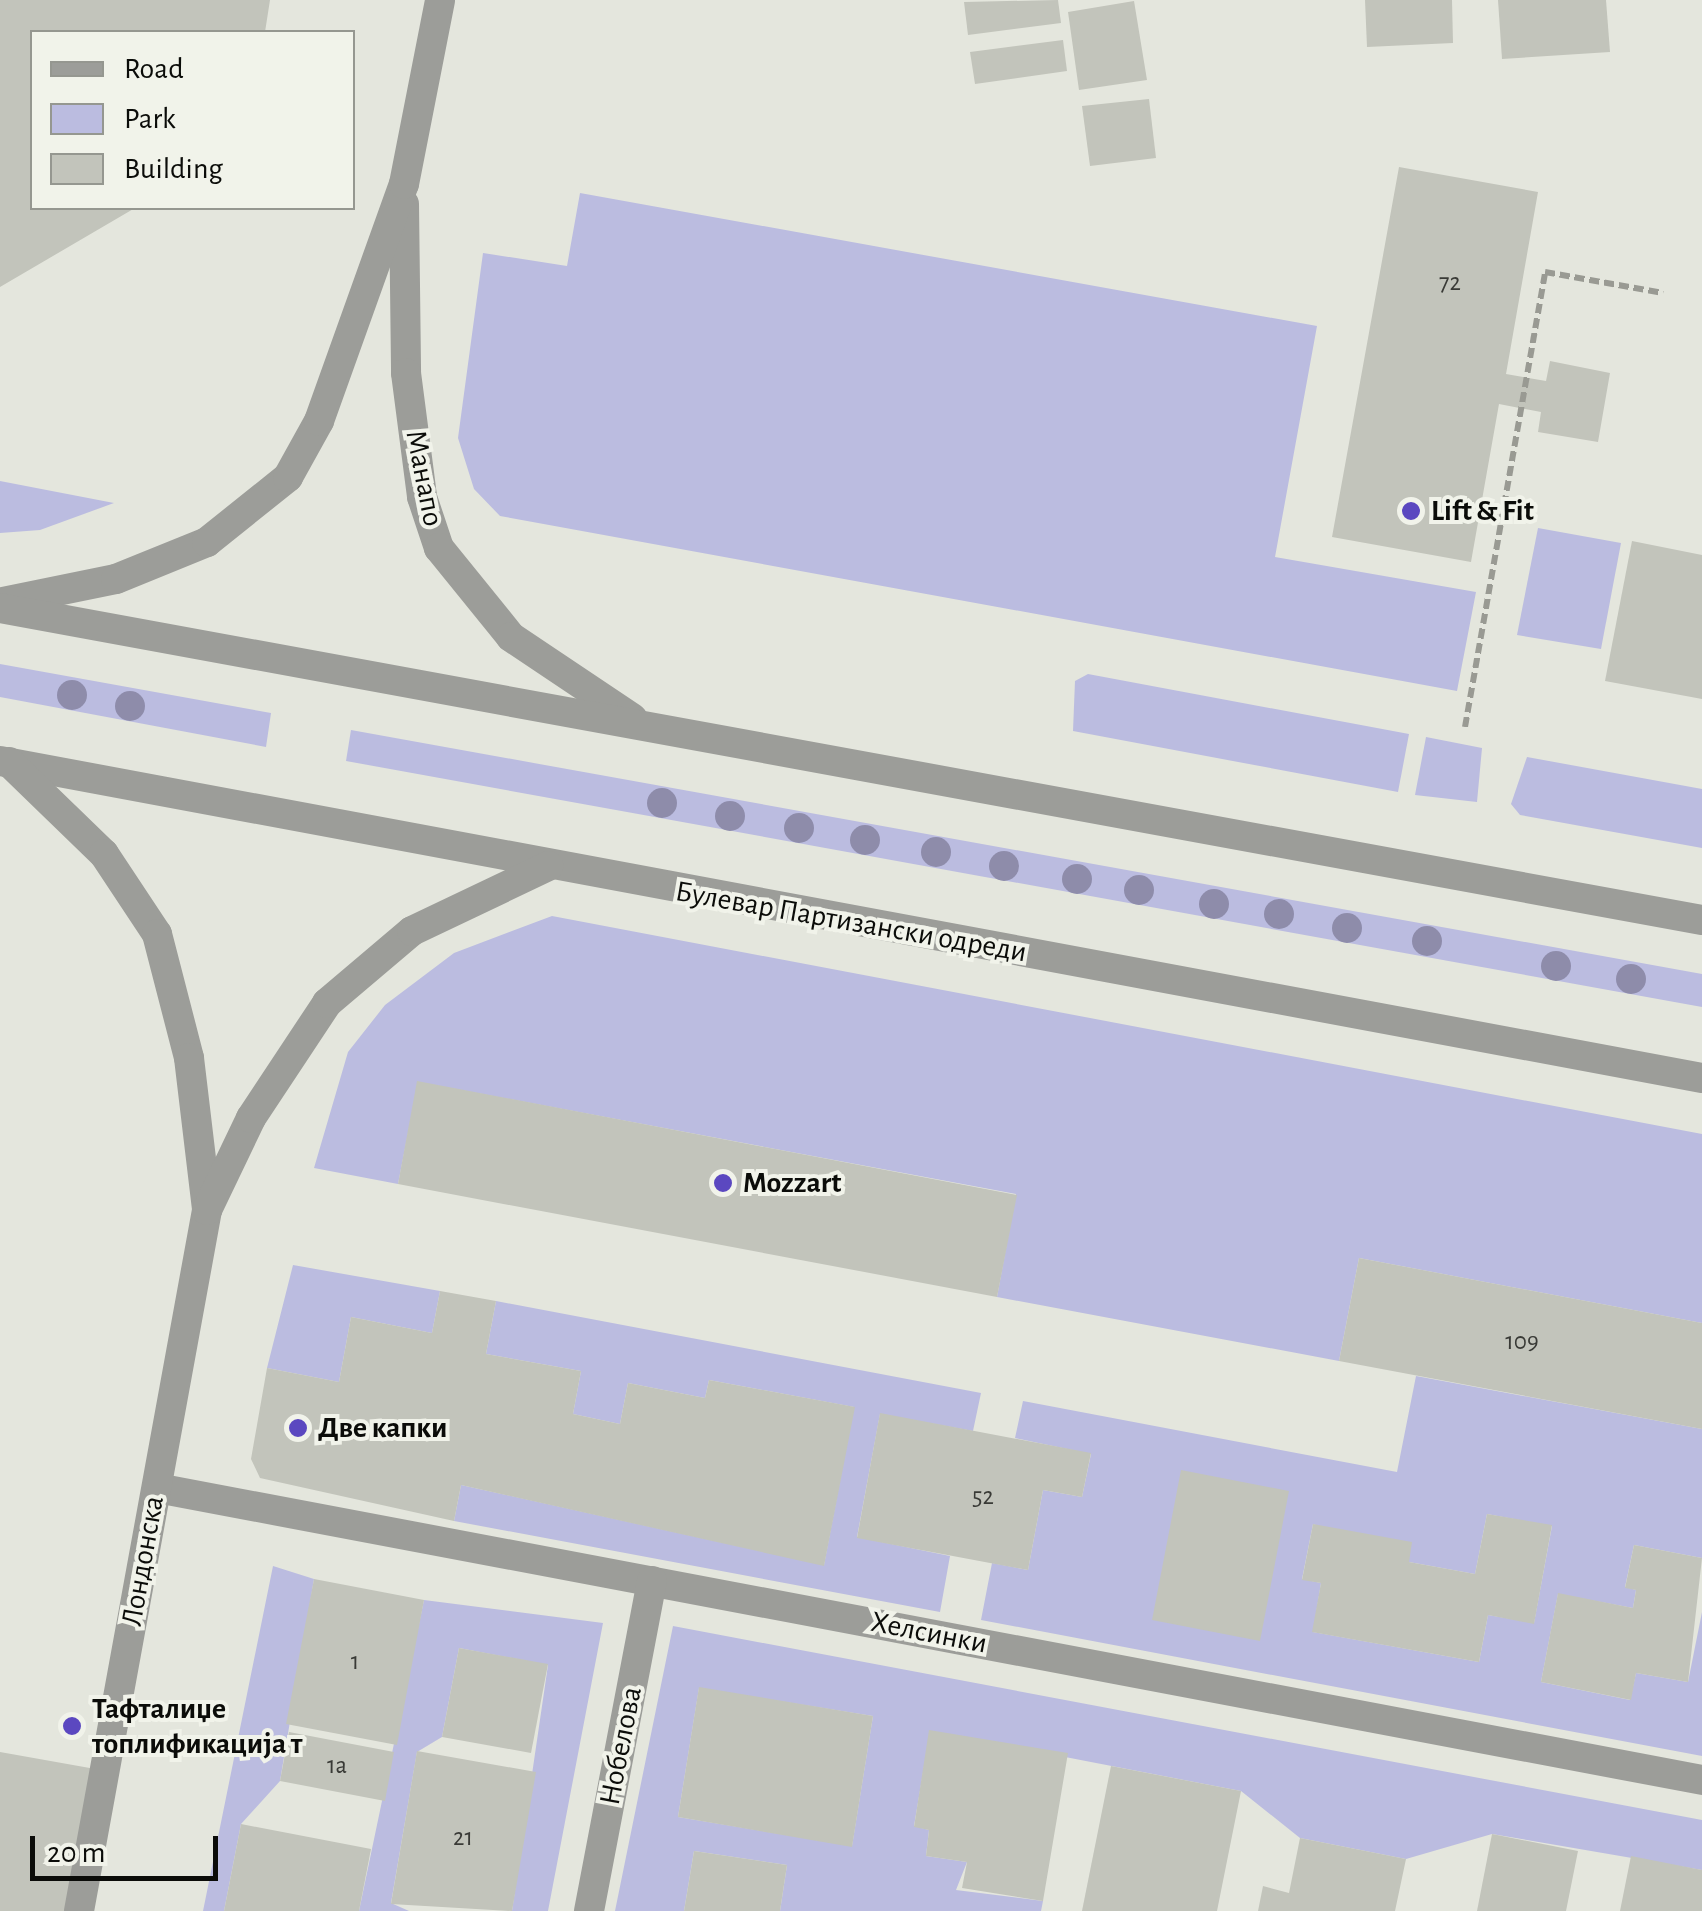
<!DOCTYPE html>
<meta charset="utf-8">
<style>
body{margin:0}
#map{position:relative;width:1702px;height:1911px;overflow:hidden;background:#e4e6dd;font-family:"Alegreya Sans",sans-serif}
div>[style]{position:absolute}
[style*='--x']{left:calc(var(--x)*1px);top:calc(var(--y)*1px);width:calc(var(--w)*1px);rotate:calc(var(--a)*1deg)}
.green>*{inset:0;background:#bbbce0}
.building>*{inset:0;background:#c2c4bb}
.path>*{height:6px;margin-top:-3px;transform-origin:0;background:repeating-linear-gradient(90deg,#999a93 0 10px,transparent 0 15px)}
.minor>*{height:30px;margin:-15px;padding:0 15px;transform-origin:15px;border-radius:15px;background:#9c9d99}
.trees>*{width:30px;height:30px;margin:-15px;border-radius:50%;background:#8e8caa}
.dots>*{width:28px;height:28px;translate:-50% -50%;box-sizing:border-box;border:5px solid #f1f3ea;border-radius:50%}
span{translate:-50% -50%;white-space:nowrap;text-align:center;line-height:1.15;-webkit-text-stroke:8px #f1f3ea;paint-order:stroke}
.number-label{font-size:25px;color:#393a36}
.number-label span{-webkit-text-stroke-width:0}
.street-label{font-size:30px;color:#0b0c09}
.poi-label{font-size:30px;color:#0b0c09;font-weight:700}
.left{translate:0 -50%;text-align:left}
.legend{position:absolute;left:30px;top:30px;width:325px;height:180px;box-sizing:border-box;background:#f1f3ea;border:2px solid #959790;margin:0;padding:12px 18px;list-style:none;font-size:30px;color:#0b0c09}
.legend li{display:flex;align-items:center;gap:20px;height:50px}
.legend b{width:50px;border:2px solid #959790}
.scale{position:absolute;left:30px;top:1836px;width:188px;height:45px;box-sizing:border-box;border:5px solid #0b0c09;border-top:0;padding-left:12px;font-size:30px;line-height:35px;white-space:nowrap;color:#0b0c09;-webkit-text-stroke:8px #f1f3ea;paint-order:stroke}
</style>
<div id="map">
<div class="green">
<div style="clip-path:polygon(580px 193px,1317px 326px,1275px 557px,1476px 592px,1457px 691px,500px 516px,474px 489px,458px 438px,483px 253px,567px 266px)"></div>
<div style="clip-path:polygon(0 481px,114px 503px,40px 530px,0 533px)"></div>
<div style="clip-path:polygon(1538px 528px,1621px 543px,1601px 649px,1517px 635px)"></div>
<div style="clip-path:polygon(0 664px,271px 713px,266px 747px,0 697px)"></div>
<div style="clip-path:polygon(1088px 674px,1409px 734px,1398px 792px,1073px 731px,1075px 681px)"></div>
<div style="clip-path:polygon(351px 730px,1702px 974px,1702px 1007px,346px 761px)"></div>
<div style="clip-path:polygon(1426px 737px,1482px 748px,1477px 802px,1415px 795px)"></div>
<div style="clip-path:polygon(1527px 757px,1702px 789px,1702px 848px,1520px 815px,1511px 804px)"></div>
<div style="clip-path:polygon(552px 916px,1702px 1134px,1702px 1323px,1359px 1258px,1339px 1361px,997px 1297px,1016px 1194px,418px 1082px,398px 1184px,314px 1168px,348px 1052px,385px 1005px,454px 953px)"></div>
<div style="clip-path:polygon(293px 1265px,440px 1291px,432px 1333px,351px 1317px,339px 1382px,267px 1368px)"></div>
<div style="clip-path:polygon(496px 1301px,981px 1393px,973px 1431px,880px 1414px,857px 1537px,950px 1556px,940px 1612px,454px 1521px,461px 1485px,824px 1565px,854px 1407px,709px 1380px,705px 1398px,628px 1383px,620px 1424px,573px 1414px,581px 1371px,486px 1354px)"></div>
<div style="clip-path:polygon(evenodd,1416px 1376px,1702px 1429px,1702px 1558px,1634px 1545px,1625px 1587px,1636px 1590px,1633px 1608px,1558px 1594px,1541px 1682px,1630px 1700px,1636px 1673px,1688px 1682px,1702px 1612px,1702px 1756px,981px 1620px,992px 1563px,1028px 1570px,1043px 1490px,1082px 1497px,1091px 1454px,1015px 1438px,1023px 1401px,1397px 1472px,1416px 1376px,1487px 1514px,1552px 1526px,1534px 1623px,1488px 1615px,1479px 1662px,1313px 1632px,1321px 1583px,1302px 1579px,1313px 1524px,1409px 1562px,1475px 1574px,1487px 1514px)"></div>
<div style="clip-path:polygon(273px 1566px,314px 1579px,280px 1781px,241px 1824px,224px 1911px,203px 1911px)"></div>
<div style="clip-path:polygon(424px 1600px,603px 1623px,548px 1911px,512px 1911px,548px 1665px,459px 1648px,442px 1737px,417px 1752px,391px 1903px,409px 1911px,359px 1911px)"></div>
<div style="clip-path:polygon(evenodd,673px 1626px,1702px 1820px,1702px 1870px,1492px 1834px,1406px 1859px,1300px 1838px,1241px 1791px,930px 1731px,914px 1826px,929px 1830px,926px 1856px,967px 1862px,956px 1890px,1043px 1901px,1041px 1911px,780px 1911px,787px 1865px,694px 1851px,684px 1911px,615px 1911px,673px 1626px,699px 1688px,873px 1716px,852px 1846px,678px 1817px,699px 1688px)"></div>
</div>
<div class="building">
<div style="clip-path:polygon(0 0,270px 0,265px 32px,32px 32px,32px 208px,135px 208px,0 287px)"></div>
<div style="clip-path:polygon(1058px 0,1061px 23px,968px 35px,964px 2px)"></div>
<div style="clip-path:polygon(1365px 0,1452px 0,1453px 43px,1367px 47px)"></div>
<div style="clip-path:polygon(1498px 0,1606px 0,1610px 52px,1502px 59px)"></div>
<div style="clip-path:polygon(1134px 1px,1147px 80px,1079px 90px,1068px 12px)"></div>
<div style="clip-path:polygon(1063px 40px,1067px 71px,975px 84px,970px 52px)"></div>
<div style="clip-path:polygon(1149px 99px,1156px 158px,1090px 166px,1082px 106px)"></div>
<div style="clip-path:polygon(1399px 167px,1538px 192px,1506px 374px,1546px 381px,1550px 361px,1610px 373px,1598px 442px,1538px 432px,1541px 412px,1499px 404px,1471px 562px,1332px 537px)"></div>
<div style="clip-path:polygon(1632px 541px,1702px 555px,1702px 699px,1605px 681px)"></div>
<div style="clip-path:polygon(417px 1081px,1017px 1195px,997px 1297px,398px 1184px)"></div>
<div style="clip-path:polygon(1359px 1258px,1702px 1323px,1702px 1429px,1339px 1361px)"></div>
<div style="clip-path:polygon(440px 1291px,496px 1301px,486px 1354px,581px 1371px,573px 1414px,620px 1424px,628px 1383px,705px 1398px,709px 1380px,855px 1407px,824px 1566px,461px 1485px,454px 1521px,260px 1478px,251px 1459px,267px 1368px,339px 1382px,351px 1317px,432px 1333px)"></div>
<div style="clip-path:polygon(880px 1413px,1091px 1453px,1082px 1497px,1043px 1490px,1028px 1570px,857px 1538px)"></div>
<div style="clip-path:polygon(1181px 1470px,1289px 1491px,1260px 1641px,1152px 1620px)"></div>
<div style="clip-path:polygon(1487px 1514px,1552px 1525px,1534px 1624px,1488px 1615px,1479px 1662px,1312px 1632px,1321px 1583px,1302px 1580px,1313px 1524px,1412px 1542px,1409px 1562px,1475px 1574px)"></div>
<div style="clip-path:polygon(1634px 1545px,1702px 1558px,1688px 1682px,1636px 1673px,1631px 1700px,1541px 1682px,1558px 1593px,1633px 1608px,1636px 1590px,1625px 1588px)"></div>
<div style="clip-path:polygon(314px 1579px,424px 1600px,397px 1745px,286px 1724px)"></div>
<div style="clip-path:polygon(459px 1648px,548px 1664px,531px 1753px,442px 1737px)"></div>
<div style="clip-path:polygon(699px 1687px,873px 1716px,852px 1847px,678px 1817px)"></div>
<div style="clip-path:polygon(929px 1730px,1068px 1753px,1043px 1901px,962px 1888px,967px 1862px,926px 1856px,929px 1830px,914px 1827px)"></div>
<div style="clip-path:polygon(289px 1732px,394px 1752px,385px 1801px,280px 1781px)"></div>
<div style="clip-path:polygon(417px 1751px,536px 1772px,512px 1911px,391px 1904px)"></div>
<div style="clip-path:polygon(0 1752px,101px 1770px,79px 1911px,0 1911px)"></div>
<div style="clip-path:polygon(1111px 1766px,1241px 1791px,1217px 1911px,1082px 1911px)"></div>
<div style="clip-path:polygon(241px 1824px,371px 1849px,359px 1911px,224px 1911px)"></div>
<div style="clip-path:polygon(1492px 1834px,1578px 1851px,1566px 1911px,1477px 1911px)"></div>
<div style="clip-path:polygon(1300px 1838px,1406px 1859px,1395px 1911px,1258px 1911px,1263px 1886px,1289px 1893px)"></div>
<div style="clip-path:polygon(694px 1851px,787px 1865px,780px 1911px,684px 1911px)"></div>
<div style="clip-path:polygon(1631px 1856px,1702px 1870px,1702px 1911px,1620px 1911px)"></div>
</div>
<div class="path">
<div style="--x:1465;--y:727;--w:462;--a:-80"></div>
<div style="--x:1545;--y:272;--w:120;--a:10.1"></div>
</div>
<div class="minor">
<div style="--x:404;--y:204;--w:169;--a:89.3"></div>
<div style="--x:406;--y:373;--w:125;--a:82.6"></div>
<div style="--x:422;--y:497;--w:54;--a:71.6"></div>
<div style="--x:439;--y:548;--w:114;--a:51"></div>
<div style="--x:511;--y:637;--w:146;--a:33.8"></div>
<div style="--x:3;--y:602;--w:115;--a:-11.5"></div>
<div style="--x:116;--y:579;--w:98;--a:-22.1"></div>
<div style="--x:207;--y:542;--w:104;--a:-38.7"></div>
<div style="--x:288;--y:477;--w:64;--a:-61"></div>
<div style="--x:319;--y:421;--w:252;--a:-70.3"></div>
<div style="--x:404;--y:184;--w:187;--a:-78.9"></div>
<div style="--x:0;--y:608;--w:1730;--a:10.39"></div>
<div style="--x:0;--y:761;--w:1731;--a:10.55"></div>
<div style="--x:9;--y:762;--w:132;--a:44.1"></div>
<div style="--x:104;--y:854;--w:96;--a:56.5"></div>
<div style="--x:157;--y:934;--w:128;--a:75.5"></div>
<div style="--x:189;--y:1058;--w:153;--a:83.2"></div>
<div style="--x:157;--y:1488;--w:1572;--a:10.7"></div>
<div style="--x:79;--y:1911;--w:713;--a:-79.65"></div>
<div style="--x:207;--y:1210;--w:102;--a:-64.4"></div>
<div style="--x:251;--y:1118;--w:138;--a:-56.5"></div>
<div style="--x:327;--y:1003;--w:111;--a:-40.3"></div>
<div style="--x:412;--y:931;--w:151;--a:-25.5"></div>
<div style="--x:589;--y:1911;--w:336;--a:-79.2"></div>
</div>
<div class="trees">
<div style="left:72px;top:695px"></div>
<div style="left:130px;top:706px"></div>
<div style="left:662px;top:803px"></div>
<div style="left:730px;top:816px"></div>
<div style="left:799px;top:828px"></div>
<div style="left:865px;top:840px"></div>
<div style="left:936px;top:852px"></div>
<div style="left:1004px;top:866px"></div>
<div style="left:1077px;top:879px"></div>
<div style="left:1139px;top:890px"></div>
<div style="left:1214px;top:904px"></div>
<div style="left:1279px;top:914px"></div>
<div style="left:1347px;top:928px"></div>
<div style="left:1427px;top:941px"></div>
<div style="left:1556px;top:966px"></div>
<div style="left:1631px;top:979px"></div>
</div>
<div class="dots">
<div style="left:1411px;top:511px;background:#5b48c0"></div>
<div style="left:723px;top:1183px;background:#5b48c0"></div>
<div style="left:298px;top:1428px;background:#5b48c0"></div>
<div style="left:72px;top:1726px;background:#5b48c0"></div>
</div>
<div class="number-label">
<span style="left:1450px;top:283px">72</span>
<span style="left:1522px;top:1342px">109</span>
<span style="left:983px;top:1497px">52</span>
<span style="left:355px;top:1662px">1</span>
<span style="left:337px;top:1766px">1a</span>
<span style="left:463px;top:1838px">21</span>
</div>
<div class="street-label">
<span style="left:424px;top:478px;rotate:79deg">Манапо</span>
<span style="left:851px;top:922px;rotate:10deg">Булевар Партизански одреди</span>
<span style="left:143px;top:1561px;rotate:-80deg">Лондонска</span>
<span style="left:929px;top:1633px;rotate:11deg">Хелсинки</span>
<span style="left:621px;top:1746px;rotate:-79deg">Нобелова</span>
</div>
<div class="poi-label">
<span class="left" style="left:1431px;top:511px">Lift &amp; Fit</span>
<span class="left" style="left:743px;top:1183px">Mozzart</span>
<span class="left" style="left:318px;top:1428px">Две капки</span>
<span class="left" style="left:92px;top:1726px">Тафталиџе<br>топлификација т</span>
</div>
<ul class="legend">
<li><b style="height:12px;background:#9c9d99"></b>Road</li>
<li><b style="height:28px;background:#bbbce0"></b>Park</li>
<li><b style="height:28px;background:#c2c4bb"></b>Building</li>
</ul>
<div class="scale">20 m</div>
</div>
